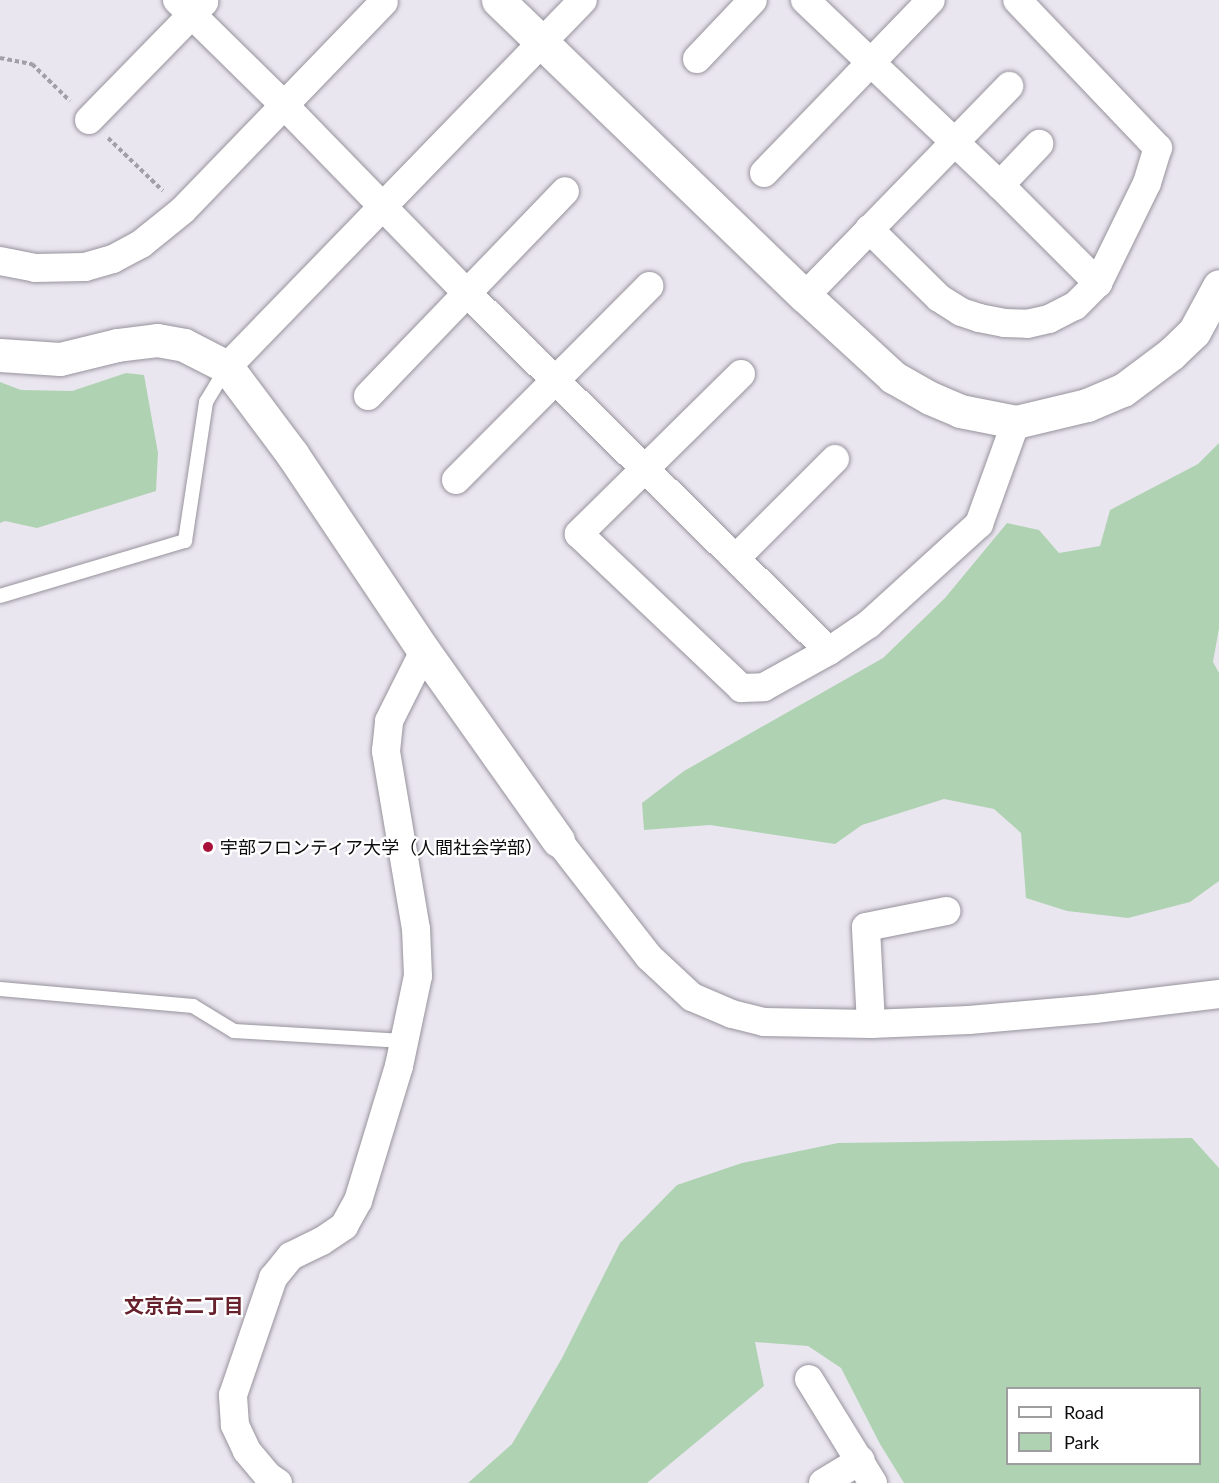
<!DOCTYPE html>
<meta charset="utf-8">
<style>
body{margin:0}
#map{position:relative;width:1219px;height:1483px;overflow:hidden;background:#eae6f0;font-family:Lato,"Noto Sans JP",sans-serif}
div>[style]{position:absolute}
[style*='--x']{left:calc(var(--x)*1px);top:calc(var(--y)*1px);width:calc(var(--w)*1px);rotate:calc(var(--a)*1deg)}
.green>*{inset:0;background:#afd3b2}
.path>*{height:4px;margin-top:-2px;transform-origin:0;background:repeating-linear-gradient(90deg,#a29fa7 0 4.5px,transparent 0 7.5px)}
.roads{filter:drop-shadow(0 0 2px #97939c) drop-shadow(0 0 2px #97939c)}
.service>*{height:14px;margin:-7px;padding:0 7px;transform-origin:7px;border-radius:7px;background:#fff}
.minor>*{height:28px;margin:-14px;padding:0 14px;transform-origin:14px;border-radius:14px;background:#fff}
.tertiary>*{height:33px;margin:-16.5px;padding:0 16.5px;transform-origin:16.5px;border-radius:16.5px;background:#fff}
.dots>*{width:16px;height:16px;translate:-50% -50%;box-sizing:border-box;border:3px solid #fff;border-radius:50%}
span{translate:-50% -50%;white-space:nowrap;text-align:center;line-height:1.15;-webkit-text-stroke:4.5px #fff;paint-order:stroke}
.poi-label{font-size:18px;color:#0c0b0e}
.left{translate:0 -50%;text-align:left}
.neighbourhood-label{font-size:20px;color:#67212c;font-weight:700}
.legend{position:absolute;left:1006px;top:1387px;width:195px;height:78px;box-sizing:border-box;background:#fff;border:2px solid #9e9d9f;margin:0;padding:8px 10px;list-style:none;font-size:18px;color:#0c0b0e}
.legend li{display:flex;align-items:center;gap:12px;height:30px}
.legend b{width:30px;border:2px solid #9e9d9f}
</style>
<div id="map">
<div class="green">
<div style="clip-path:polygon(126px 373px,144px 375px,158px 453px,156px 491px,37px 528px,5px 521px,0 523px,0 382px,21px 390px,72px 391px)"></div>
<div style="clip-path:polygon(1219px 443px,1219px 628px,1213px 662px,1219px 673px,1219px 881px,1190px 902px,1128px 918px,1067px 911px,1026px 898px,1021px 833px,994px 809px,944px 799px,862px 825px,835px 844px,710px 825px,644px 830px,642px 803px,684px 771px,883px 658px,945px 598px,1007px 523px,1039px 530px,1059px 553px,1100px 546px,1110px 510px,1198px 464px)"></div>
<div style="clip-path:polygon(evenodd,1192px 1138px,1219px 1168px,1219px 1483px,904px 1483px,880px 1444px,841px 1368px,808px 1346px,755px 1342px,764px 1386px,647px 1483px,468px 1483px,512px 1444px,562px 1358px,620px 1243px,677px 1185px,742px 1163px,838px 1143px,1192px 1138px,1008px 1388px,1200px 1388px,1200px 1464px,1008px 1464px,1008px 1388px)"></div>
</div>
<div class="path">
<div style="--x:0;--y:58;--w:33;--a:11"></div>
<div style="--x:32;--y:64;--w:53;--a:44.2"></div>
<div style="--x:108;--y:138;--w:76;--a:43.9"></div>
</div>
<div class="roads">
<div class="service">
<div style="--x:0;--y:596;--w:193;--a:-16.6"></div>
<div style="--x:185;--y:541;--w:141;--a:-81.4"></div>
<div style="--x:206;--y:402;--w:41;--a:-59"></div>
<div style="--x:0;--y:989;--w:194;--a:5"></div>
<div style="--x:193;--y:1006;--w:48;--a:31.4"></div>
<div style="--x:234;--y:1031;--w:170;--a:3.4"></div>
</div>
<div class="minor">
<div style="--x:177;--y:0;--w:151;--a:44.5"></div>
<div style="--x:285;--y:106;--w:261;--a:45.8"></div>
<div style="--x:467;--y:293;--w:509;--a:44.68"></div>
<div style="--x:805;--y:0;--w:269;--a:43.5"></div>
<div style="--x:1000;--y:185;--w:139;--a:45"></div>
<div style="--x:697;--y:59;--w:81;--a:-46.5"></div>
<div style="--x:89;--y:120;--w:165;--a:-45.7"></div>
<div style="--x:764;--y:173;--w:240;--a:-46"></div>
<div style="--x:1000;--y:185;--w:57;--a:-46.4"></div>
<div style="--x:869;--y:229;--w:98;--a:44.6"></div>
<div style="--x:939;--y:298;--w:26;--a:32"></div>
<div style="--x:961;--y:312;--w:19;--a:18"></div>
<div style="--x:979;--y:318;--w:25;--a:11"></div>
<div style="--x:1004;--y:323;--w:23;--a:2"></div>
<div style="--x:1027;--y:324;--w:23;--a:-13"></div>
<div style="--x:1049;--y:319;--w:29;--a:-27"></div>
<div style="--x:1075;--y:306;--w:33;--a:-45"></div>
<div style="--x:1098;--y:283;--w:111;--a:-63.9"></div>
<div style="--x:1147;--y:183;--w:37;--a:-73"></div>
<div style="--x:1158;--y:148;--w:204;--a:-133.6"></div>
<div style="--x:0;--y:261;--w:36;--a:11"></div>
<div style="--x:35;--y:268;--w:50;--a:-1.1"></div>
<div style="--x:85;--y:267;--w:29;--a:-16"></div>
<div style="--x:113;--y:259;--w:32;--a:-28"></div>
<div style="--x:141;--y:244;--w:54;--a:-39"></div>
<div style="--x:183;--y:210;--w:289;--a:-46"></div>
<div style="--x:805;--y:296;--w:293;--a:-45.8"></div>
<div style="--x:227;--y:367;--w:511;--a:-45.87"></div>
<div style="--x:741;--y:374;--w:228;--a:135.4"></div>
<div style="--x:579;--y:534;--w:224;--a:43.5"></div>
<div style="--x:741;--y:688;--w:23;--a:-2"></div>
<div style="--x:764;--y:687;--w:74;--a:-29"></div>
<div style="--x:829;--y:651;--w:48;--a:-34"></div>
<div style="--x:869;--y:624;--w:149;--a:-42.3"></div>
<div style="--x:979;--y:524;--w:109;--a:-70.1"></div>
<div style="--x:368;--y:396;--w:284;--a:-46.1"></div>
<div style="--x:456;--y:480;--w:274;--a:-45.1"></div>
<div style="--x:736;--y:558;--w:140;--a:-45"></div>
<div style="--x:558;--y:840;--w:148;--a:52.1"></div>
<div style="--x:649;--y:957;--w:59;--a:42.9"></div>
<div style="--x:692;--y:997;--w:43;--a:23"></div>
<div style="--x:732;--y:1014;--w:33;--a:14"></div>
<div style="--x:764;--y:1022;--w:107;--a:1.1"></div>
<div style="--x:871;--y:1024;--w:98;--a:-2.3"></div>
<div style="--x:969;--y:1020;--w:126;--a:-5"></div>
<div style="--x:1095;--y:1009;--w:125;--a:-6.9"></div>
<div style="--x:871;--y:1024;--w:97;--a:-93"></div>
<div style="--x:866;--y:927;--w:82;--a:-11.3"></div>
<div style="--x:809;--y:1379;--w:122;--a:58.4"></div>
<div style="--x:278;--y:1483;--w:12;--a:-145"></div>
<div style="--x:268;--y:1476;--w:33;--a:-130"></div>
<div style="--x:247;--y:1451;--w:29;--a:-115"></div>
<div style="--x:235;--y:1425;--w:30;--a:-94"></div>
<div style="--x:233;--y:1395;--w:124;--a:-71.1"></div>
<div style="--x:273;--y:1278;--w:28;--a:-51"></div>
<div style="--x:291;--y:1256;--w:34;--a:-26"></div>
<div style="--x:322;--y:1241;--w:27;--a:-34"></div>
<div style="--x:344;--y:1226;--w:29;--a:-61"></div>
<div style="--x:358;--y:1201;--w:141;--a:-73.1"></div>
<div style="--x:399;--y:1066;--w:92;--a:-78.1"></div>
<div style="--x:418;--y:976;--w:47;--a:-92.4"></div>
<div style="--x:416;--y:929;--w:181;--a:-99.6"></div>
<div style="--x:386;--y:751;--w:30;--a:-84"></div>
<div style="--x:389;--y:721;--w:78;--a:-63.4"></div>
<div style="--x:823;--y:1483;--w:44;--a:-31.2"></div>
</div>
<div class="tertiary">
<div style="--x:498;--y:0;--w:426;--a:44"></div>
<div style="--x:805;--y:296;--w:120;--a:42.6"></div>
<div style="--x:893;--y:377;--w:43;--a:29.6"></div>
<div style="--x:930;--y:398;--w:33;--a:23"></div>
<div style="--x:960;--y:411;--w:57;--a:11.1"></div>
<div style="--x:1016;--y:422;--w:73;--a:-13.5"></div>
<div style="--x:1087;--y:405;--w:39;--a:-23"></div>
<div style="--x:1123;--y:390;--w:60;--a:-36.9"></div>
<div style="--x:1171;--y:354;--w:32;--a:-44"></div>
<div style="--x:1194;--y:332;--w:52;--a:-61.5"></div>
<div style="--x:0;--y:355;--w:60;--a:3.8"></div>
<div style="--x:60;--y:359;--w:59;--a:-13.8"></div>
<div style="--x:117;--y:345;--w:40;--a:-7.1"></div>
<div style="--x:157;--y:340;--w:27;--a:10"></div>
<div style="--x:184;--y:345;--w:48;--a:27.1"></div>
<div style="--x:227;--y:367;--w:109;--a:53.2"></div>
<div style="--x:292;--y:454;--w:237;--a:56.2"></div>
<div style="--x:424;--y:651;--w:232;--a:54.7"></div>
</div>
</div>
<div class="dots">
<div style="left:208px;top:847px;background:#a9113a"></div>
</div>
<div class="poi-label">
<span class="left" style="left:220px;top:847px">宇部フロンティア大学（人間社会学部）</span>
</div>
<div class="neighbourhood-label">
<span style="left:184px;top:1305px">文京台二丁目</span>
</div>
<ul class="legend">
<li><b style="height:8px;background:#fff"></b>Road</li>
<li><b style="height:16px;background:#afd3b2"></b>Park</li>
</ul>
</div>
